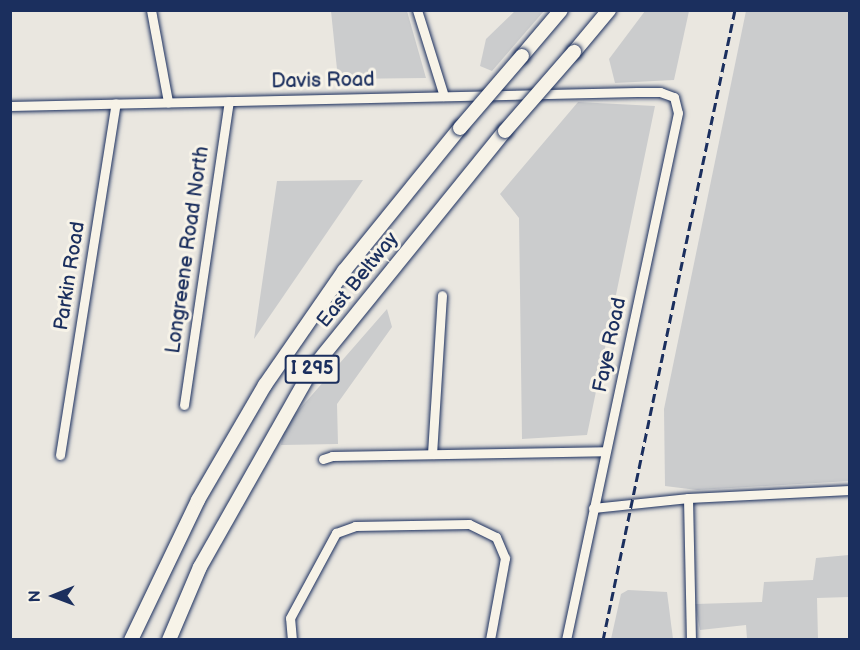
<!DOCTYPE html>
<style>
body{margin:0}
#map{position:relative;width:860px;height:650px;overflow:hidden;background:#eae7e0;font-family:"Balsamiq Sans",sans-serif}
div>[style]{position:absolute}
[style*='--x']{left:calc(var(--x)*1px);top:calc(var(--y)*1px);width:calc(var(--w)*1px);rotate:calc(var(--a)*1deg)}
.green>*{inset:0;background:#cbcccd}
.roads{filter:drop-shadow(0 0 2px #1b2f5e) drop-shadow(0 0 2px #1b2f5e)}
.minor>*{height:9px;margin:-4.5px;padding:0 4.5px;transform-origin:4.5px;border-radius:4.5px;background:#f7f3e8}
.highway>*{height:14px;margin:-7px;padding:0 7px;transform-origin:7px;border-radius:7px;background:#f7f3e8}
.rail>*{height:3px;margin-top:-1.5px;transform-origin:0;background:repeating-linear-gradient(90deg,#1b2f5e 0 9px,transparent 0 13.5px)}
.bridges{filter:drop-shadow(0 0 2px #1b2f5e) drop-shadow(0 0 2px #1b2f5e)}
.highway-bridge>*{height:14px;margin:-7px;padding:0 7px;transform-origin:7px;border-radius:7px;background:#f7f3e8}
span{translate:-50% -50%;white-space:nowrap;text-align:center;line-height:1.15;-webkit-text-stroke:6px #f7f3e8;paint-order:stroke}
.shield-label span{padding:2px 4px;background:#f7f3e8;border:2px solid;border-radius:4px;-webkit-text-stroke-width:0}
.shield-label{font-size:18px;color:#1b2f5e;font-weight:700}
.street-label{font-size:20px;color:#1b2f5e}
.frame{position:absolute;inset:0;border:12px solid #1b2f5e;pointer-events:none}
.north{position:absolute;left:24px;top:566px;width:60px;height:60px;-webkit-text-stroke:4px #f7f3e8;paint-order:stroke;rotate:269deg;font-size:16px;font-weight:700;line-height:24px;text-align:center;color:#1b2f5e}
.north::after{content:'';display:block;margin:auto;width:21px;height:27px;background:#1b2f5e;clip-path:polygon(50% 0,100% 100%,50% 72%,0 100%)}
</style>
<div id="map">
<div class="green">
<div style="clip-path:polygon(331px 11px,407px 11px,426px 78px,338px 79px)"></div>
<div style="clip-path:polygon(515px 11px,544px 11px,492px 71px,480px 66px,486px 39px)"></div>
<div style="clip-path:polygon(645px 11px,689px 11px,674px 80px,615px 83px,609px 59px)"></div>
<div style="clip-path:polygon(746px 11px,849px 11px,849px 481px,697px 490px,665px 486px,664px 409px)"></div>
<div style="clip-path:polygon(578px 102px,655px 106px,587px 435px,522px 439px,519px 218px,500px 194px)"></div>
<div style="clip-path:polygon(363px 180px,254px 339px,277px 181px)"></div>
<div style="clip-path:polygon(387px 309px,392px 327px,337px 404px,338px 444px,281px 445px,284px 427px)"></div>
<div style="clip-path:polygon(849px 555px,849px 597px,817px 598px,818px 639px,747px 639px,746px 625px,700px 630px,695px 604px,762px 602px,764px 582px,813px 580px,816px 558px)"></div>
<div style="clip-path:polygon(628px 590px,667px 592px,673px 639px,611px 639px,621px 594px)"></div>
</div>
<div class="roads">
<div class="minor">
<div style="--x:151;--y:10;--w:94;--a:79.5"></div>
<div style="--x:417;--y:10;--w:90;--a:72.6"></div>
<div style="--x:10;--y:106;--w:627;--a:-1.28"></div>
<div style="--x:637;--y:92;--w:23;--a:0"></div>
<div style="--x:660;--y:92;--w:15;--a:20"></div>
<div style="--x:674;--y:97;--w:16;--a:76"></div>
<div style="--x:678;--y:113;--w:539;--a:102"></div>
<div style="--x:184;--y:405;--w:307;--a:-81.6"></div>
<div style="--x:432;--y:454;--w:159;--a:-86.4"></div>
<div style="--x:60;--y:455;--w:356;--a:-81"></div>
<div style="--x:323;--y:459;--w:9;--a:-18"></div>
<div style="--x:332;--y:456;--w:273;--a:-1"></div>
<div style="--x:688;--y:498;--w:142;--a:88.8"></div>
<div style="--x:593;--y:508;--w:96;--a:-6"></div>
<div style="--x:688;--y:498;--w:162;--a:-2.8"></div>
<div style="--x:292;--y:640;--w:22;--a:-95"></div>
<div style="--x:290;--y:618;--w:97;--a:-61.6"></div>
<div style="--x:336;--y:533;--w:20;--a:-20"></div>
<div style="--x:355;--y:526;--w:114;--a:-1"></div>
<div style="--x:469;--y:524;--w:30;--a:26"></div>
<div style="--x:496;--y:537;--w:23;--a:67"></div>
<div style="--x:505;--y:558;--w:83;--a:100.4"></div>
</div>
<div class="highway">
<div style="--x:574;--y:52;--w:55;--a:-50.2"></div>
<div style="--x:522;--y:56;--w:60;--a:-49.7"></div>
<div style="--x:131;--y:640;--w:155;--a:-64.4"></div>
<div style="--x:198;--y:500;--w:133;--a:-59.8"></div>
<div style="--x:265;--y:385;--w:139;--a:-55.3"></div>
<div style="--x:344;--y:271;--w:184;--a:-51"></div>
<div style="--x:169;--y:640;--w:79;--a:-67"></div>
<div style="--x:200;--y:567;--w:227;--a:-60.5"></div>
<div style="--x:312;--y:369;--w:306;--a:-51"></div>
</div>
</div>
<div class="rail">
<div style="--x:603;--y:640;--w:644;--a:-78.17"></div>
</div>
<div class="bridges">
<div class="highway-bridge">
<div style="--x:460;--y:128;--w:95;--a:-49.3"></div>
<div style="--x:505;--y:131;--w:105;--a:-48.9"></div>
</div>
</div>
<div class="shield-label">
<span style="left:312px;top:369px">I 295</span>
</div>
<div class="street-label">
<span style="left:323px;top:81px;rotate:-1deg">Davis Road</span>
<span style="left:188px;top:250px;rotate:-82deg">Longreene Road North</span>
<span style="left:70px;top:276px;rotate:-81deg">Parkin Road</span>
<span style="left:358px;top:280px;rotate:-51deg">East Beltway</span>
<span style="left:610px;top:345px;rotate:-78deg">Faye Road</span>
</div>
<div class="frame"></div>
<div class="north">N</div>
</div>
